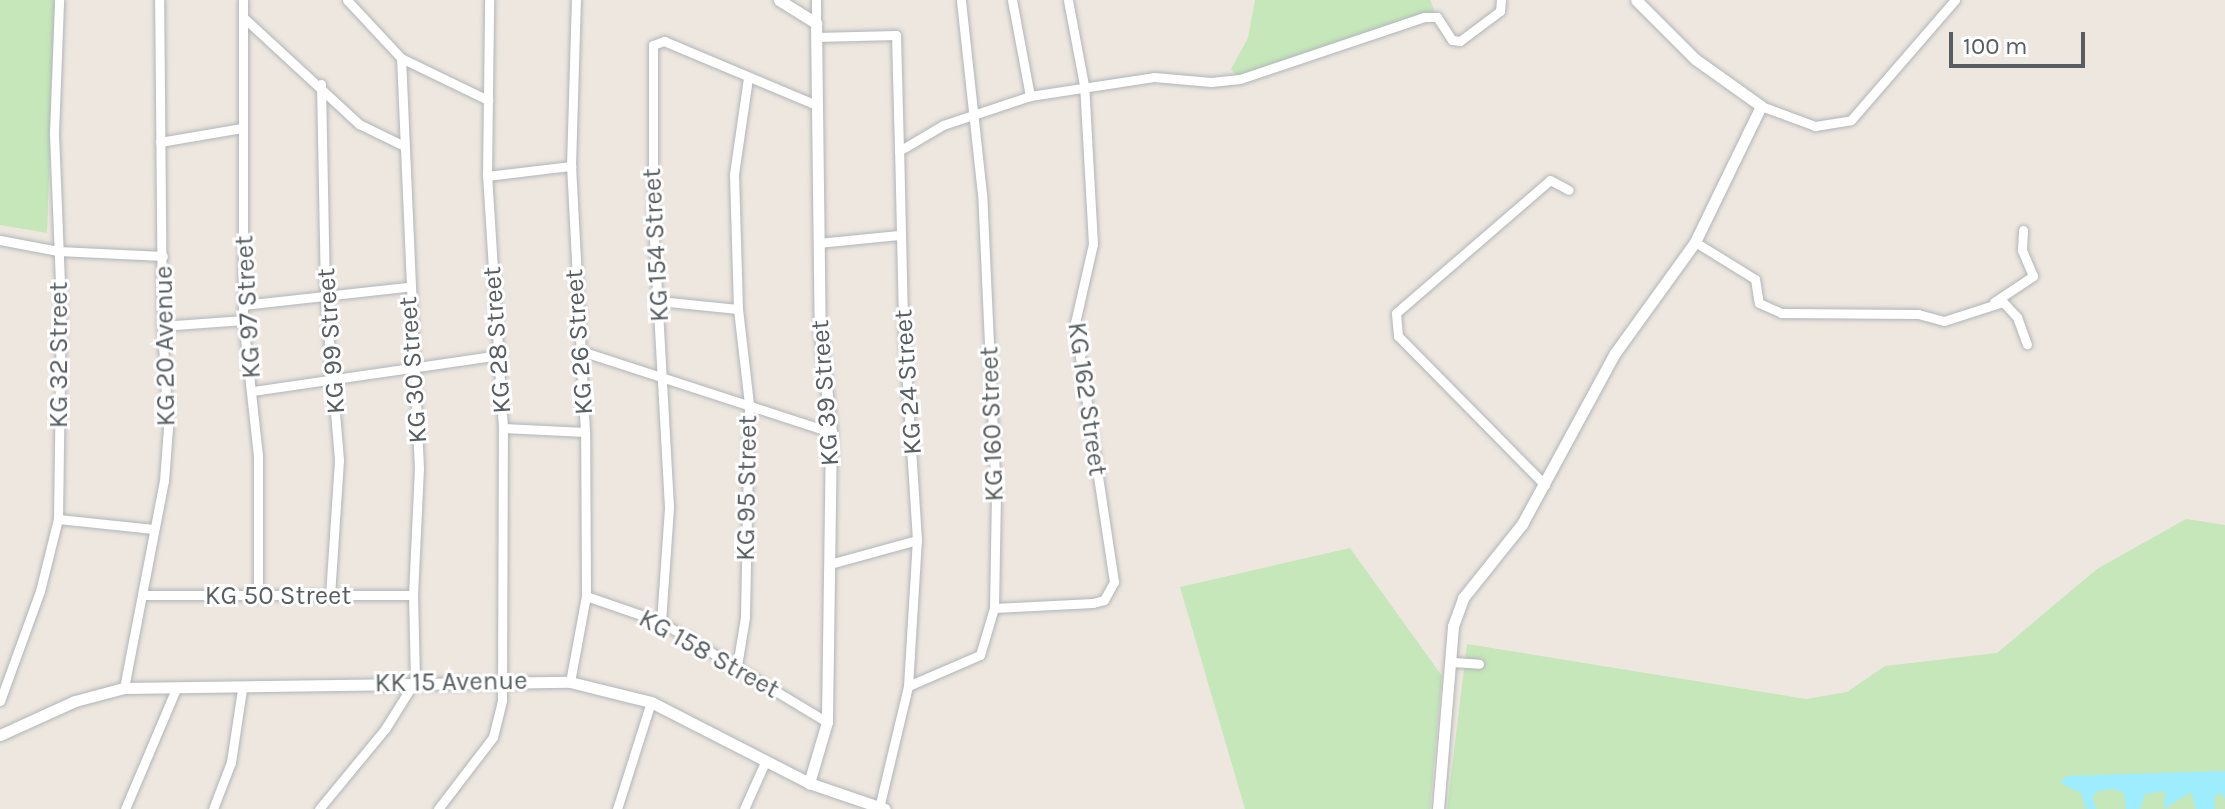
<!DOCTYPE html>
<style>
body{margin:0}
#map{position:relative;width:2225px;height:809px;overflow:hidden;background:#ede7df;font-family:Karla,sans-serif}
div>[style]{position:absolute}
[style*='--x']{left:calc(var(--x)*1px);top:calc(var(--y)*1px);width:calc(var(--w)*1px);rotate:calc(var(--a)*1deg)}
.green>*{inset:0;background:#c5e7ba}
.water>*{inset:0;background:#9dedff}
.roads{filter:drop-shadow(0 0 2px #b1b5b9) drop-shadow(0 0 2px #b1b5b9)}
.minor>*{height:9px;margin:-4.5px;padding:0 4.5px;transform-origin:4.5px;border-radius:4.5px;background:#fff}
.tertiary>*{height:11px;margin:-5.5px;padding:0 5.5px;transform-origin:5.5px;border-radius:5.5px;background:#fff}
span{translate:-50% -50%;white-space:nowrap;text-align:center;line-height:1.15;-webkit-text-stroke:6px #fff;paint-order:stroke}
.street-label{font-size:26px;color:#585f62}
.scale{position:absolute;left:1949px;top:32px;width:136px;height:36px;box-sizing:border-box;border:4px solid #585f62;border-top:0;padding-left:10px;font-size:24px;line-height:28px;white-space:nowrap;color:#585f62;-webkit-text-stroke:6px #fff;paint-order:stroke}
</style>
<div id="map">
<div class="green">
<div style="clip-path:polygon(0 0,56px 0,47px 233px,0 225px)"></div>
<div style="clip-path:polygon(1255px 0,1430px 0,1437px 17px,1240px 79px,1231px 69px,1248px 38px)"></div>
<div style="clip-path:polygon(2186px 519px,2225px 525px,2225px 809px,1447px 809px,1467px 644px,1806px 699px,1847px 692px,1885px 666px,1997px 653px,2097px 569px)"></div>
<div style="clip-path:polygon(1350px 548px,1442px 676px,1430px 809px,1245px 809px,1180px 587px)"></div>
</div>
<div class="water">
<div style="clip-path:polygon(2225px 771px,2225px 800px,2222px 793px,2214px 797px,2215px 809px,2196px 809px,2191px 792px,2164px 809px,2165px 791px,2145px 794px,2140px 809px,2126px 809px,2124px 793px,2113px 789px,2098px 791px,2092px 798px,2097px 809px,2086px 809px,2081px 793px,2060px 783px,2067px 776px)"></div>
</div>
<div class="roads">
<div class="minor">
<div style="--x:243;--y:0;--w:320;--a:90"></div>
<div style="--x:243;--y:320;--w:136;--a:83.7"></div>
<div style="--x:258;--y:455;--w:142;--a:90"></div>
<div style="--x:347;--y:0;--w:79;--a:47"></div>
<div style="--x:401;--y:58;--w:97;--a:25.8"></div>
<div style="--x:1012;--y:0;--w:98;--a:79.4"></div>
<div style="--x:243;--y:17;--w:158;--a:42.7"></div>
<div style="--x:359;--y:124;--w:48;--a:26"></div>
<div style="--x:816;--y:23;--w:23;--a:-90"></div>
<div style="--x:816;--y:37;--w:80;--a:-1.4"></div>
<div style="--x:896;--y:35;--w:116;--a:88.5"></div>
<div style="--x:321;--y:84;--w:212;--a:88.9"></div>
<div style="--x:325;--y:296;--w:165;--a:85.1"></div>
<div style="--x:339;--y:460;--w:137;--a:93.8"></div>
<div style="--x:1761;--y:106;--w:58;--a:20.3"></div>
<div style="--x:1815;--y:126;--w:36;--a:-9"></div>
<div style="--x:1851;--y:120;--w:159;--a:-49.1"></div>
<div style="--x:160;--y:142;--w:83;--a:-9.7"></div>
<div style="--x:487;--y:176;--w:85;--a:-6.8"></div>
<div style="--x:0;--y:240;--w:59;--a:10.7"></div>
<div style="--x:58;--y:251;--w:105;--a:2.7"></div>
<div style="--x:1695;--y:242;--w:70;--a:31.7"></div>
<div style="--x:1755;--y:279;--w:24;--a:81"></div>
<div style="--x:1759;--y:303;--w:24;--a:24"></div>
<div style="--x:1781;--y:313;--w:137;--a:0.4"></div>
<div style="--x:1918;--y:314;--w:27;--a:15"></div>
<div style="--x:1944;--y:321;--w:62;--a:-17.9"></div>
<div style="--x:2003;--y:302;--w:21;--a:47"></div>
<div style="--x:2017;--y:317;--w:29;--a:70"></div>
<div style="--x:818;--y:243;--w:81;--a:-5.6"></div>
<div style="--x:659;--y:301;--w:79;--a:5.8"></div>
<div style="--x:1994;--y:302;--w:47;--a:-33.7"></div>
<div style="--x:2033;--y:276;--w:28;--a:-113"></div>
<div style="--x:2022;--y:250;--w:20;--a:-87"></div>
<div style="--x:243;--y:305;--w:165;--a:-6.3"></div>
<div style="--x:162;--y:326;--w:81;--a:-4.2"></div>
<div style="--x:581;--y:351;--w:263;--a:18"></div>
<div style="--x:253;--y:391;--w:250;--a:-8.3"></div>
<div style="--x:503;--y:428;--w:82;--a:2.8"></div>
<div style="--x:1545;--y:485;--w:209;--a:-134.6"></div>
<div style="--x:1398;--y:336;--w:23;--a:-95"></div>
<div style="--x:1396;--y:313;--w:203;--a:-40.8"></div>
<div style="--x:1550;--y:180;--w:21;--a:28"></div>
<div style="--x:58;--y:519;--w:96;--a:6"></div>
<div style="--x:830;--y:564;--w:90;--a:-15.4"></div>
<div style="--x:144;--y:595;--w:269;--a:0"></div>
<div style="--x:586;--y:596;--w:79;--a:19.1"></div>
<div style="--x:661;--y:622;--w:194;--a:31.1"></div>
<div style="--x:994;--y:608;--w:99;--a:-2.9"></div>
<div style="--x:1093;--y:603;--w:11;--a:-15"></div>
<div style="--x:1104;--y:600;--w:21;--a:-61"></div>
<div style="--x:1114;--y:582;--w:262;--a:-98.6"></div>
<div style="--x:1075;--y:323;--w:81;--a:-77.2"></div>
<div style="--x:1093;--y:244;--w:159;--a:-93.2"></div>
<div style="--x:1084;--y:85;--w:86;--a:-100.7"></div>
<div style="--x:661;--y:622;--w:115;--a:-86"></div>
<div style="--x:669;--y:507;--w:288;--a:-93.2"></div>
<div style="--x:653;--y:219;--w:174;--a:-90"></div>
<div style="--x:653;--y:45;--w:12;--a:-20"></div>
<div style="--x:664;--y:41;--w:165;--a:22.8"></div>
<div style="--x:1453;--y:662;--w:26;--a:4"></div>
<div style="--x:737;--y:666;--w:50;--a:-80.7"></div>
<div style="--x:745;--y:617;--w:213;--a:-88.9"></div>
<div style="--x:749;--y:404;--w:96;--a:-96.6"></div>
<div style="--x:738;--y:309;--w:135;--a:-91.7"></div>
<div style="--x:734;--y:174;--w:97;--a:-81.7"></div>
<div style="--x:570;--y:682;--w:87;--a:-79.5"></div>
<div style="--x:586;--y:596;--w:164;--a:-90.3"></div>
<div style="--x:585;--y:432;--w:266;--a:-93"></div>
<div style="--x:571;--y:166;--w:166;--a:-88.3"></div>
<div style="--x:908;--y:686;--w:78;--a:-23.3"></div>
<div style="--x:980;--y:655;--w:49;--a:-73.4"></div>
<div style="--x:994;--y:608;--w:110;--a:-89"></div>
<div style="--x:996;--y:498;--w:304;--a:-92.6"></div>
<div style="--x:982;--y:194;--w:195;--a:-96.2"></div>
<div style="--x:124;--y:688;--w:211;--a:-79.1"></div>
<div style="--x:164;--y:481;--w:53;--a:-85.7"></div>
<div style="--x:168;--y:428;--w:102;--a:-93.4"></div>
<div style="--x:162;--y:326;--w:326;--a:-90.5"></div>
<div style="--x:0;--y:701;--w:117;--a:-70"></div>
<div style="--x:40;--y:591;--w:74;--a:-76"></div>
<div style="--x:58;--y:519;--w:211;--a:-89.2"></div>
<div style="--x:61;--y:308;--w:175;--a:-92.3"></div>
<div style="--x:54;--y:133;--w:133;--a:-87.8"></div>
<div style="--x:879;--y:808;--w:125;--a:-76.6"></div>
<div style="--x:908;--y:686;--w:146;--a:-86.5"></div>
<div style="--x:917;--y:540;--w:219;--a:-93.7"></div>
<div style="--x:903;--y:321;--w:170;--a:-91.3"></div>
<div style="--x:899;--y:151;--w:51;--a:-30.6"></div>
<div style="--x:943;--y:125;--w:92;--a:-18.4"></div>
<div style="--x:1030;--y:96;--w:125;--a:-8.7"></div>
<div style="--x:1154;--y:77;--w:57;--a:5"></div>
<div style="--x:1211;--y:82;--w:29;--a:-6"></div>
<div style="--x:1240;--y:79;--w:194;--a:-18.6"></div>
<div style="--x:1424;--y:17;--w:13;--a:0"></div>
<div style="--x:1437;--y:17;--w:27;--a:57"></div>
<div style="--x:1452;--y:40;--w:8;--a:7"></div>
<div style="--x:1460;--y:41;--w:50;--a:-36.9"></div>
<div style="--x:1500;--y:11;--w:11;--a:-85"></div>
<div style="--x:125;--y:809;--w:130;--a:-67"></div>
<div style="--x:213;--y:809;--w:50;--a:-69"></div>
<div style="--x:231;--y:762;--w:74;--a:-81.4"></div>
<div style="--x:319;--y:809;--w:104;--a:-50.5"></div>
<div style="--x:385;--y:729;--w:57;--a:-58"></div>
<div style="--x:415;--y:681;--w:86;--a:-91.3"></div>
<div style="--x:413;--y:595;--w:126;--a:-87.3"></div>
<div style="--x:419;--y:469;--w:411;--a:-92.5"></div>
<div style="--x:438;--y:809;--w:91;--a:-52.6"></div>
<div style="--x:493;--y:737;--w:38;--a:-76"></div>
<div style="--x:502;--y:700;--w:272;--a:-89.8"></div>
<div style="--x:503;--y:428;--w:253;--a:-93.6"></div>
<div style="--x:487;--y:176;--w:176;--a:-89.3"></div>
<div style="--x:617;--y:809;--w:112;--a:-72.4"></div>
<div style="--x:744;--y:809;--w:51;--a:-65.9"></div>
</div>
<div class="tertiary">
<div style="--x:779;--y:0;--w:44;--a:31.9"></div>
<div style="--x:816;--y:23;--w:308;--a:89.3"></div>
<div style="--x:820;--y:331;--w:102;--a:83.8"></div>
<div style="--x:831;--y:432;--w:290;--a:90.8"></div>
<div style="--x:827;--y:722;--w:64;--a:106.4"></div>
<div style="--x:0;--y:735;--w:82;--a:-24.4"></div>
<div style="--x:75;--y:701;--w:51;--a:-14.9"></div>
<div style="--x:124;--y:688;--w:446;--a:-0.8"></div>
<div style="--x:570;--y:682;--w:83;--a:13.9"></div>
<div style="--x:651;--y:702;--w:178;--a:27.1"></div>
<div style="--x:809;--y:783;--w:80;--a:18.9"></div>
<div style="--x:1438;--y:809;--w:184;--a:-85.3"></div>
<div style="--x:1453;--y:626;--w:30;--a:-70"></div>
<div style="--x:1463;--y:598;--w:95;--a:-51.4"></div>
<div style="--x:1522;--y:524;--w:195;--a:-61.5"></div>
<div style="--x:1615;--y:353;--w:137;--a:-54.2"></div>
<div style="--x:1695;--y:242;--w:151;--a:-64.1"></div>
<div style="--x:1761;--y:106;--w:81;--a:-144.5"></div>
<div style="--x:1695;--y:59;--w:83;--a:-135"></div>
</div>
</div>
<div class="street-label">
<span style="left:656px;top:245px;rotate:-93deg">KG 154 Street</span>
<span style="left:248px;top:307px;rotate:-93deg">KG 97 Street</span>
<span style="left:497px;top:340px;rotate:-94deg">KG 28 Street</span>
<span style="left:331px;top:341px;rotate:-94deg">KG 99 Street</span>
<span style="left:579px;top:342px;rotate:-94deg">KG 26 Street</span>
<span style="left:165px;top:346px;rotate:-91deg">KG 20 Avenue</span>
<span style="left:59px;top:355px;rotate:-90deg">KG 32 Street</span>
<span style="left:413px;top:370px;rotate:-94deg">KG 30 Street</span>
<span style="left:908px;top:382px;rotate:-94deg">KG 24 Street</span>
<span style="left:825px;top:393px;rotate:-94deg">KG 39 Street</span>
<span style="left:1087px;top:399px;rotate:82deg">KG 162 Street</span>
<span style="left:992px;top:424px;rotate:-92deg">KG 160 Street</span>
<span style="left:747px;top:488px;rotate:-89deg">KG 95 Street</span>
<span style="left:278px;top:596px">KG 50 Street</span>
<span style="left:709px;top:654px;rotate:29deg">KG 158 Street</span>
<span style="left:451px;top:682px;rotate:-1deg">KK 15 Avenue</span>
</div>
<div class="scale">100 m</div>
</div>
